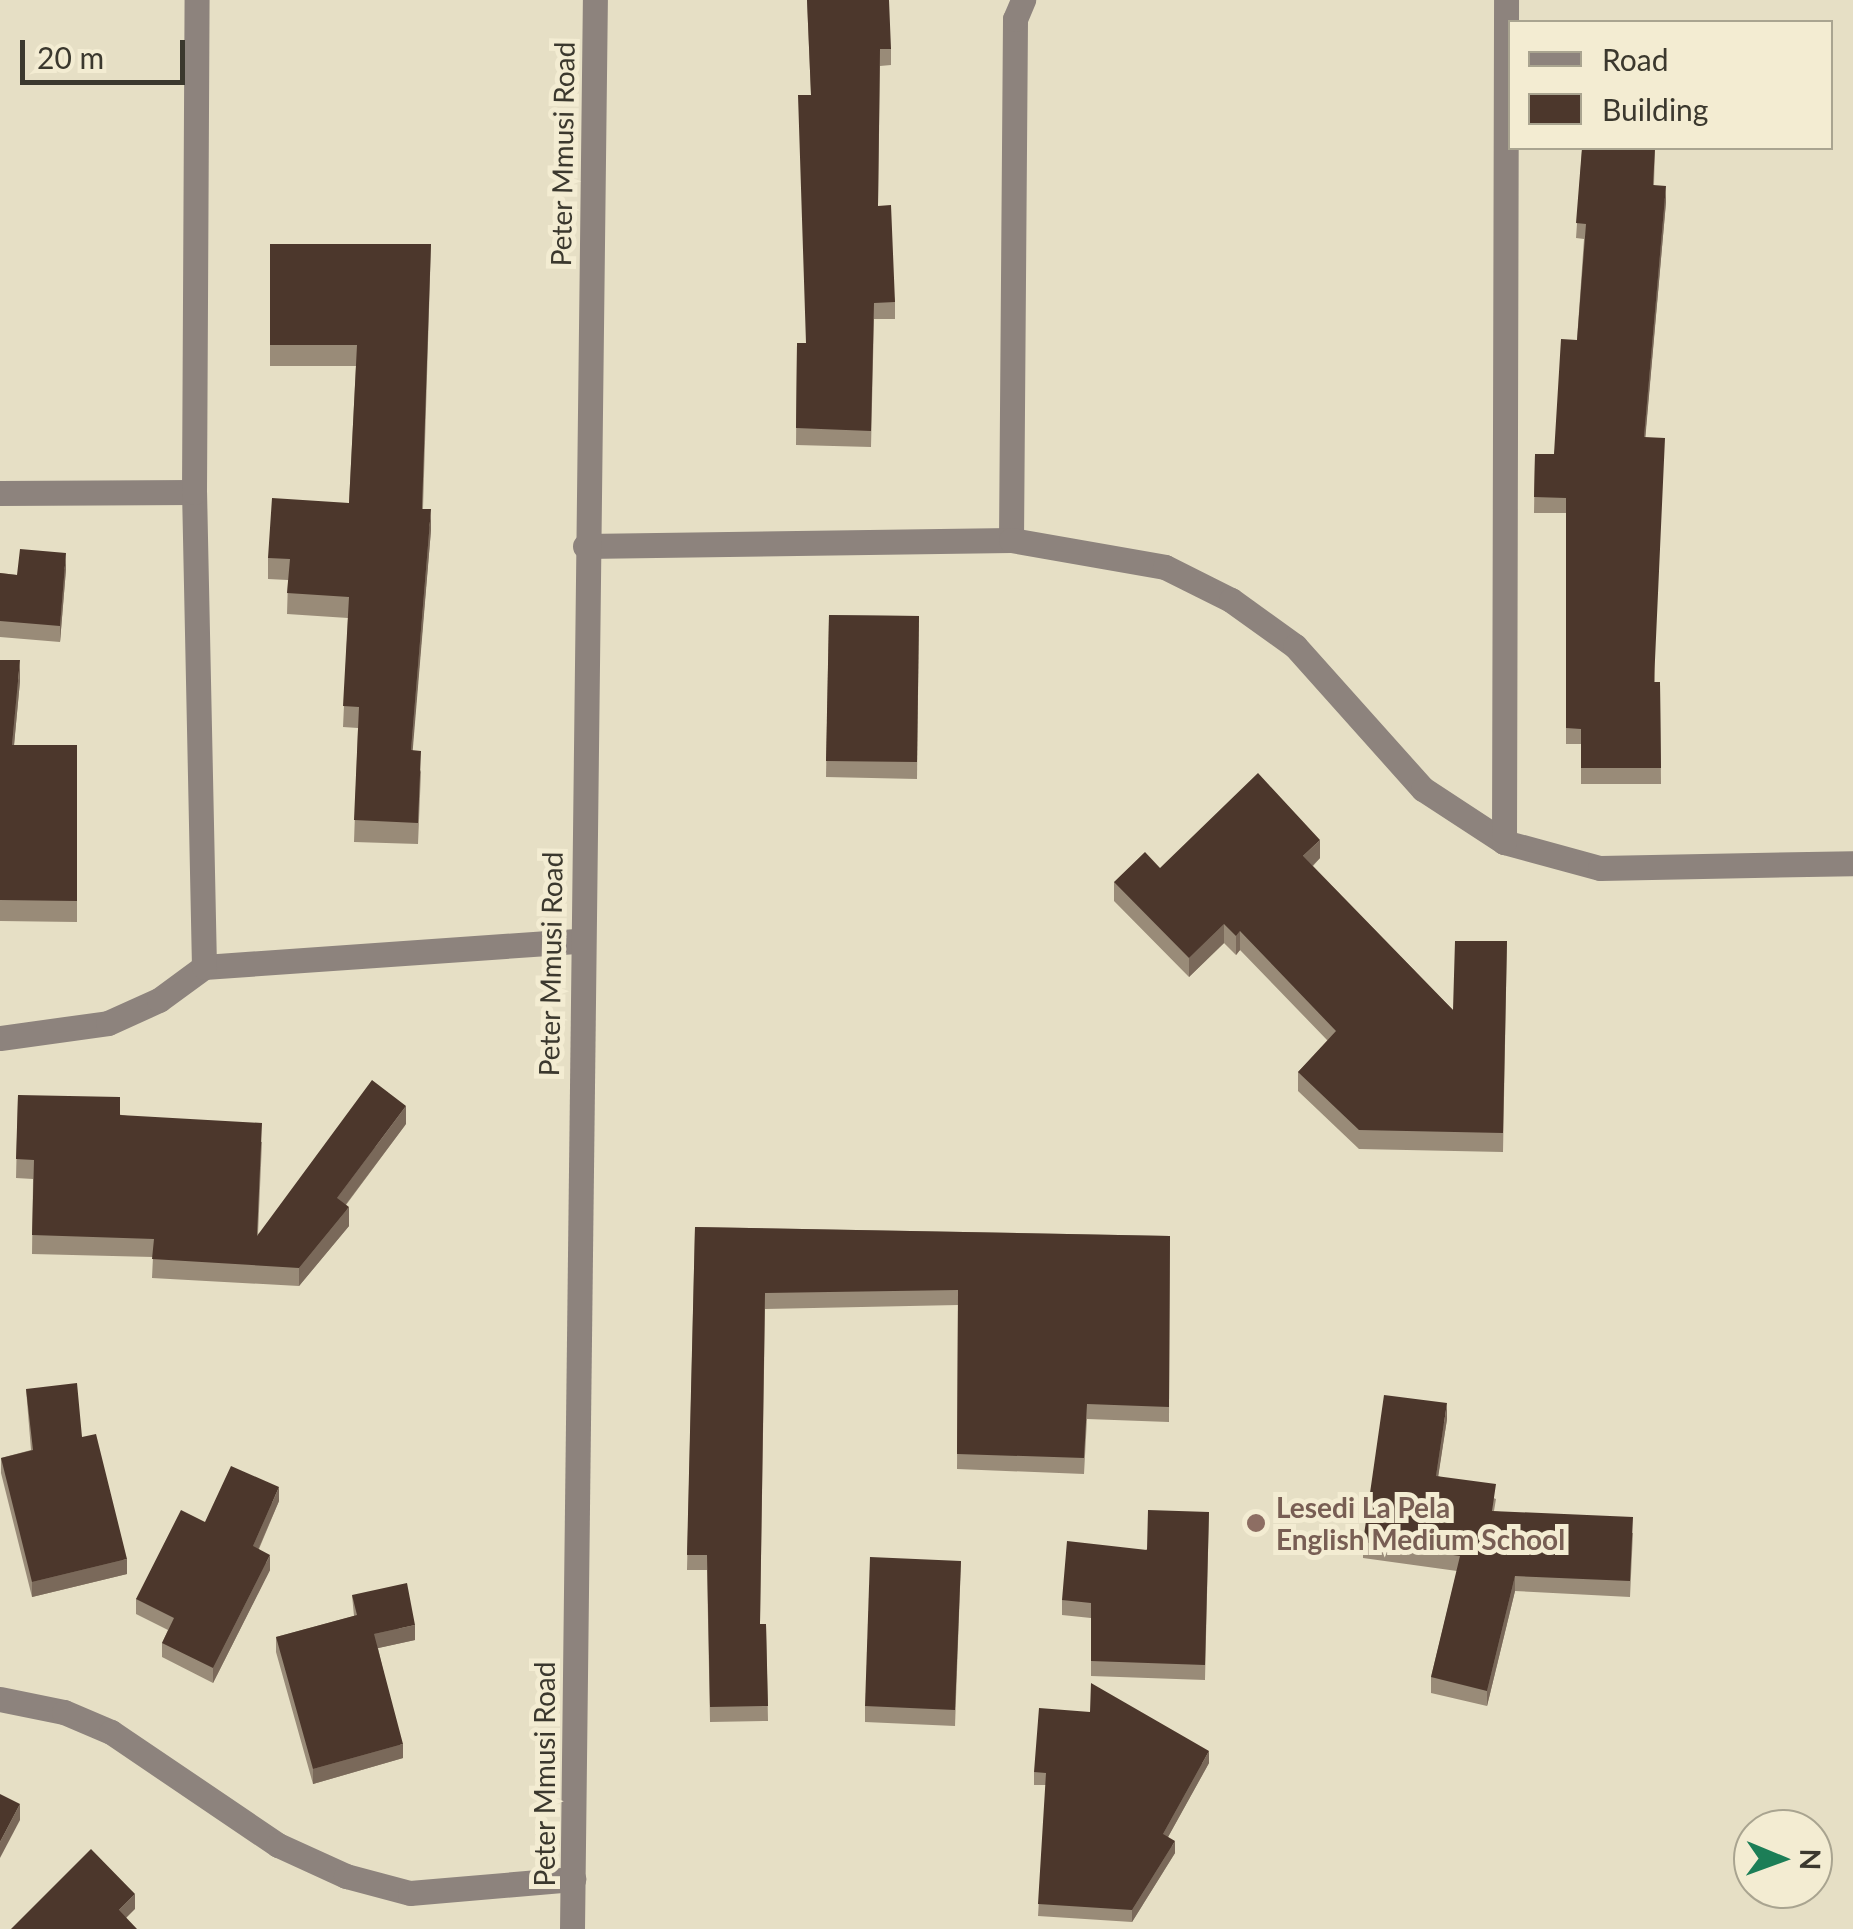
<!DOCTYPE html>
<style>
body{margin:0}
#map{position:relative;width:1853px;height:1929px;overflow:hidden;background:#e6dfc5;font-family:Lato,sans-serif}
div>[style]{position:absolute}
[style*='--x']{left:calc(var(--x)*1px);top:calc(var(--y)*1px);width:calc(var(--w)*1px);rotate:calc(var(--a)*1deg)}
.minor>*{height:25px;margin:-12.5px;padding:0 12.5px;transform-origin:12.5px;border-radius:12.5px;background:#8d837d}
.wall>*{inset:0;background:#998b78}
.shaded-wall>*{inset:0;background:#7a695a}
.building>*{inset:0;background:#4c372c}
.dots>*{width:28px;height:28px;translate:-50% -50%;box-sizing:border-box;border:5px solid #f3ecd2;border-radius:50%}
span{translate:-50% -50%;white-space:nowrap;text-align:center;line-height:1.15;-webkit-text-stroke:10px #f3ecd2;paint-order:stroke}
.street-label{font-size:28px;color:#3b382e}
.education-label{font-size:28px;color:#785e54;font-weight:700}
.left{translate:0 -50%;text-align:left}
.legend{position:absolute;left:1508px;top:20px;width:325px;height:130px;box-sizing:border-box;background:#f3ecd2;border:2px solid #a9a490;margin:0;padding:12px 18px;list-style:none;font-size:30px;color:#3b382e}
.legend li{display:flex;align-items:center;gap:20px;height:50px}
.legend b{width:50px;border:2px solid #a9a490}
.north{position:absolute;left:1733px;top:1809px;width:100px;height:100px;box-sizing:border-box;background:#f3ecd2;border:2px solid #a9a490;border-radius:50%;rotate:91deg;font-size:28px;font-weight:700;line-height:40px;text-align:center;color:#3b382e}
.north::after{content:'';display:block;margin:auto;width:35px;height:45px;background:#1c7e57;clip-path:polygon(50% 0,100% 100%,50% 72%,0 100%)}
.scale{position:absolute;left:20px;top:40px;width:165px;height:45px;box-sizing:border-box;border:5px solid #3b382e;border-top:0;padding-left:12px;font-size:30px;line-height:35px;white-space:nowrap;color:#3b382e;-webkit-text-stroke:8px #f3ecd2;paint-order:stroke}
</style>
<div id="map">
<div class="minor">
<div style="--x:0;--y:493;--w:194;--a:-0.3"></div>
<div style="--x:1011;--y:540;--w:521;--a:-89.56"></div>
<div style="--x:1015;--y:19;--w:21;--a:-67"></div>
<div style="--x:585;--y:546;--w:426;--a:-0.8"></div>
<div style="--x:1011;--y:540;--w:156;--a:9.9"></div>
<div style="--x:1165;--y:567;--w:74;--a:26.6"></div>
<div style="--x:1231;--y:600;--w:79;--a:35.7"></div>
<div style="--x:1295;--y:646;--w:192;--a:48.2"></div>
<div style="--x:1423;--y:789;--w:97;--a:33.2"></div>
<div style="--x:1504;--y:842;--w:99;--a:15.2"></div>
<div style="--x:1600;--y:868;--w:253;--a:-1.1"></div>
<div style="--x:1504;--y:842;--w:842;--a:-89.86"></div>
<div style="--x:204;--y:967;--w:377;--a:-4"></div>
<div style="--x:0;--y:1038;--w:109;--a:-7.9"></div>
<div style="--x:108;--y:1023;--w:56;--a:-24.3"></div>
<div style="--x:159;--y:1000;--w:56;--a:-36.3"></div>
<div style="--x:204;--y:967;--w:475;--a:-91.2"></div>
<div style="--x:194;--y:492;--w:492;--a:-89.7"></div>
<div style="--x:0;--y:1699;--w:65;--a:11.5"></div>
<div style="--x:64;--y:1712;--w:51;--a:23.1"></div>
<div style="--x:111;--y:1732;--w:202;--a:34.1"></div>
<div style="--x:278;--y:1845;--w:75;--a:24.5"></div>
<div style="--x:346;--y:1876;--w:66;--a:14.9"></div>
<div style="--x:410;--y:1893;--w:164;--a:-4.9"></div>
<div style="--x:572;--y:1929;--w:1929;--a:-89.32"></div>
</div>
<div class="wall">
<div style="clip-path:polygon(807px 0,891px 49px,891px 65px,880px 66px,878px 206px,895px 302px,895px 319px,874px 319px,871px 447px,796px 445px,797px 343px,806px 343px,811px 95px)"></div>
<div style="clip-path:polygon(1565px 148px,1655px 148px,1654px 185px,1666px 202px,1645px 438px,1655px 682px,1660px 682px,1661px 784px,1581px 784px,1581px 744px,1566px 744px,1566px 513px,1534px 513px,1535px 454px,1554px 454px,1577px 340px,1584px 239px,1576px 238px,1582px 150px,1565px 150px)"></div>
<div style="clip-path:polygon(270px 244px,431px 244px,423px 509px,431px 530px,412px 750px,421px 772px,418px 844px,354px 842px,358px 728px,343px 727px,348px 618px,287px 614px,288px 580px,268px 579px,268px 558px,349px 503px,356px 366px,270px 366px)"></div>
<div style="clip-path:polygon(66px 569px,60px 642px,0 637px,0 573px,17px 575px)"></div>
<div style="clip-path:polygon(829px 615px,919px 616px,917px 779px,826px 777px)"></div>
<div style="clip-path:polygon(0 660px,20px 681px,14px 745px,77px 745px,77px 922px,0 921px)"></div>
<div style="clip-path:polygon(1320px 858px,1313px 866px,1453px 1010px,1507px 941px,1503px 1152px,1359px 1149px,1298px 1091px,1298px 1072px,1328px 1041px,1240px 950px,1236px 955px,1224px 943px,1189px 977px,1114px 901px,1114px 882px,1160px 868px)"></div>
<div style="clip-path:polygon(18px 1095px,262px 1142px,258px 1234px,406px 1124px,346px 1205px,349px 1226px,299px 1286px,152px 1278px,153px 1257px,32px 1254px,33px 1179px,16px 1178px)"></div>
<div style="clip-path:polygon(695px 1227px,1170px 1236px,1169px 1422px,1087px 1419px,1084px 1474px,957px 1469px,958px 1305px,765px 1309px,760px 1624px,766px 1624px,768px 1721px,710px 1722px,707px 1570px,687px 1570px)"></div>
<div style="clip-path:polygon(26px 1389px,82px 1437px,127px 1574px,32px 1597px,1px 1473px,1px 1458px,31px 1450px)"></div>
<div style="clip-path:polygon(1447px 1419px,1438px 1476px,1496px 1499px,1494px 1511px,1633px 1533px,1630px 1597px,1515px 1591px,1487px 1706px,1431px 1693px,1431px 1677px,1457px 1571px,1363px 1558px,1363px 1542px)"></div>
<div style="clip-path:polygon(279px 1501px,259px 1549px,270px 1570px,213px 1683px,162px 1657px,162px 1643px,168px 1630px,136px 1614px,136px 1599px,205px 1522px)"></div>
<div style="clip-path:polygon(1209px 1512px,1205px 1680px,1091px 1676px,1091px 1618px,1062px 1615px,1062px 1600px)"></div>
<div style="clip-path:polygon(961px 1561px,955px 1726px,865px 1722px,865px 1706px)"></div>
<div style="clip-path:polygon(352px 1595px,415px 1640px,378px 1648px,403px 1758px,313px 1784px,276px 1652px,276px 1637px,354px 1616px)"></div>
<div style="clip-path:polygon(1209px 1763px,1168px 1837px,1175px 1853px,1132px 1922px,1038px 1916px,1046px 1785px,1034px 1785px,1034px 1772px)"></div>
</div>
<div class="shaded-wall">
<div style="clip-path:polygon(1666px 186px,1666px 202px,1644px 453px,1644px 437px)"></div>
<div style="clip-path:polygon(431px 509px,431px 530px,411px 771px,411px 750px)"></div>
<div style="clip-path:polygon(66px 553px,66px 569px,60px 642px,60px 626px)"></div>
<div style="clip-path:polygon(20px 660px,20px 681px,12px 767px,12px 745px)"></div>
<div style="clip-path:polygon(1320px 840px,1320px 858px,1303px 875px,1303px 856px)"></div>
<div style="clip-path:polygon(1224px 924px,1224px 943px,1189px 977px,1189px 958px)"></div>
<div style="clip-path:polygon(1240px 931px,1240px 950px,1236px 955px,1236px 936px)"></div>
<div style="clip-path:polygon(406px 1106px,406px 1124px,337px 1216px,337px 1198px)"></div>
<div style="clip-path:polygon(349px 1207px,349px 1226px,299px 1286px,299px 1268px)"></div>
<div style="clip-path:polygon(1447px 1403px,1447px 1419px,1436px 1491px,1436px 1476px)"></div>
<div style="clip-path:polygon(279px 1487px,279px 1501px,253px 1561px,253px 1546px)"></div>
<div style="clip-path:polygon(270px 1555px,270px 1570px,213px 1683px,213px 1668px)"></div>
<div style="clip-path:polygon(127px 1559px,127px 1574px,32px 1597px,32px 1582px)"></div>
<div style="clip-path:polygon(1515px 1576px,1515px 1591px,1487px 1706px,1487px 1691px)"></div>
<div style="clip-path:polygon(415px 1625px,415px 1640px,374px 1649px,374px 1634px)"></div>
<div style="clip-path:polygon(403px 1744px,403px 1758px,313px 1784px,313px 1769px)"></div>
<div style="clip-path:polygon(1209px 1751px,1209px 1763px,1163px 1846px,1163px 1834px)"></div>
<div style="clip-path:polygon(20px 1804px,20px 1820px,0 1858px,0 1842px)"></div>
<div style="clip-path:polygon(1175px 1841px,1175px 1853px,1132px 1922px,1132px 1910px)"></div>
<div style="clip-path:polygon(135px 1894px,135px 1909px,119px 1925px,119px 1910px)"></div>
</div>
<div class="building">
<div style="clip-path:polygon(807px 0,889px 0,891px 49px,880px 49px,878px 206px,891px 205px,895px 302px,874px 303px,871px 431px,796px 428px,797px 343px,806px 343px,798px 95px,811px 95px)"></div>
<div style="clip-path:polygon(1582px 148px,1655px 148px,1653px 185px,1666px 186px,1644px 437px,1665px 438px,1654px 682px,1660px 682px,1661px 768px,1581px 768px,1581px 729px,1566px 728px,1566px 498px,1534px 497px,1535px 454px,1554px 454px,1561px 339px,1577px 340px,1586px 224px,1576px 223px)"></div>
<div style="clip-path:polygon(270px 244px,431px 244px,422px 509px,431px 509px,411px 750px,421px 751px,418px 823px,354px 820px,359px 707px,343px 706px,349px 597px,287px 593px,290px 559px,268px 558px,272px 498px,349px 503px,357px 345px,270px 345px)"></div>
<div style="clip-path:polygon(20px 549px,66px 553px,60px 626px,0 621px,0 573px,17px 575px)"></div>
<div style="clip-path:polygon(829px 615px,919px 616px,917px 762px,826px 761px)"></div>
<div style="clip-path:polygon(0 660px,20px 660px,12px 745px,77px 745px,77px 901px,0 900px)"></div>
<div style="clip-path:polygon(1258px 773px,1320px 840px,1303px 856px,1453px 1010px,1455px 941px,1507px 941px,1503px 1133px,1359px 1130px,1298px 1072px,1336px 1031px,1240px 931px,1236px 936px,1224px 924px,1189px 958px,1114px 882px,1145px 852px,1160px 868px)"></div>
<div style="clip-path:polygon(372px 1080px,406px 1106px,337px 1198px,349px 1207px,299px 1268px,152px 1259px,154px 1239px,32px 1235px,34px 1160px,16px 1159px,18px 1095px,120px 1097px,120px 1115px,262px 1123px,257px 1236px)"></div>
<div style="clip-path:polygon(695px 1227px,1170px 1236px,1169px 1407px,1087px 1404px,1084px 1458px,957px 1454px,958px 1290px,765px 1293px,760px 1624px,766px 1624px,768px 1706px,710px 1707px,707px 1555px,687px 1555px)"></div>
<div style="clip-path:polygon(77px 1383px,82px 1437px,96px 1434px,127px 1559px,32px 1582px,1px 1458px,33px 1450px,26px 1389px)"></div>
<div style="clip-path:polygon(1384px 1395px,1447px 1403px,1436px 1476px,1496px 1484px,1492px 1511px,1633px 1517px,1630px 1581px,1515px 1576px,1487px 1691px,1431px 1677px,1460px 1556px,1363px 1542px)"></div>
<div style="clip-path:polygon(231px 1466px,279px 1487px,253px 1546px,270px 1555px,213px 1668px,162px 1643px,174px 1618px,136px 1599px,181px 1510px,205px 1522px)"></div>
<div style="clip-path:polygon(1148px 1510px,1209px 1512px,1205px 1665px,1091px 1661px,1091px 1603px,1062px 1600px,1067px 1541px,1147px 1550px)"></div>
<div style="clip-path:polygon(870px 1557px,961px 1561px,955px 1710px,865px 1706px)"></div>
<div style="clip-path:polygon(407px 1583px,415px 1625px,374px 1634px,403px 1744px,313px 1769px,276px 1637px,357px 1615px,352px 1595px)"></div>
<div style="clip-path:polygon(1091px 1683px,1209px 1751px,1163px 1834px,1175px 1841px,1132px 1910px,1038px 1904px,1046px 1773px,1034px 1772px,1039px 1708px,1090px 1712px)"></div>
<div style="clip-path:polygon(0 1794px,20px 1804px,0 1842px)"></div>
<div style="clip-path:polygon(91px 1849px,135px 1894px,119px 1910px,137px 1929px,11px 1929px)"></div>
</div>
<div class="dots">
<div style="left:1256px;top:1523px;background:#8d6e63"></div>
</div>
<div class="street-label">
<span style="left:562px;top:154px;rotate:-89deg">Peter Mmusi Road</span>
<span style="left:550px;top:964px;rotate:-89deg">Peter Mmusi Road</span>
<span style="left:544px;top:1774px;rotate:-90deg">Peter Mmusi Road</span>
</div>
<div class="education-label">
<span class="left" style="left:1276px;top:1523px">Lesedi La Pela<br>English Medium School</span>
</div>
<ul class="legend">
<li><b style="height:12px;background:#8d837d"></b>Road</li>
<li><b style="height:28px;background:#4c372c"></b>Building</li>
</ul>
<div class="north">N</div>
<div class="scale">20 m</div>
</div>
